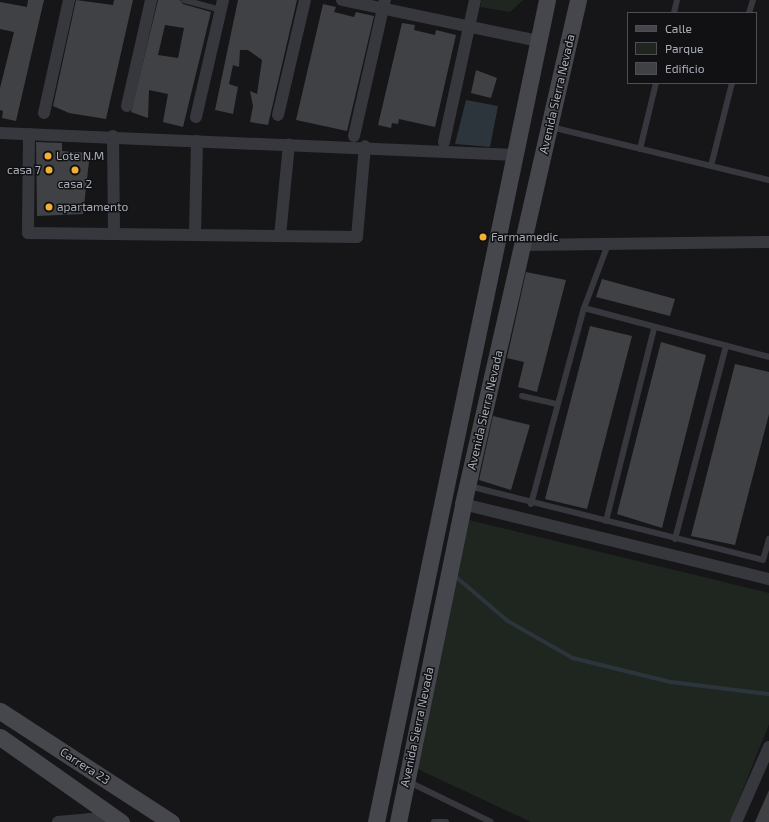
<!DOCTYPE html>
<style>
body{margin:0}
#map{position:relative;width:769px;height:822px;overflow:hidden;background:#161618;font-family:"Exo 2",sans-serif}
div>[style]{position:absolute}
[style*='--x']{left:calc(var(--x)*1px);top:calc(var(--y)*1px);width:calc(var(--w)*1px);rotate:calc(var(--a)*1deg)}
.green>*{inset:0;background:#1e261f}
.water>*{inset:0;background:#2c353c}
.stream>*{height:3.5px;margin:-1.75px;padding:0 1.75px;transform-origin:1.75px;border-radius:1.75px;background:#2c353c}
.building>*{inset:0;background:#404145}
.service>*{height:6px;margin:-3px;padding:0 3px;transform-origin:3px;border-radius:3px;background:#37383d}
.minor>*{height:12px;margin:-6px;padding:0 6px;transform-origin:6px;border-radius:6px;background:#37383d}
.secondary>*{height:17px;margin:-8.5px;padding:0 8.5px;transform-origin:8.5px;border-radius:8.5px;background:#45474d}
.dots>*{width:11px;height:11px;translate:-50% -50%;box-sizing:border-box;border:2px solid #111113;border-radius:50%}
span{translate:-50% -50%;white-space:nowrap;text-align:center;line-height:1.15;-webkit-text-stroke:3px #111113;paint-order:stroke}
.street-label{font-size:12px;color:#a8adb8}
.poi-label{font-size:12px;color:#a8adb8}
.left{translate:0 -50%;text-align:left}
.right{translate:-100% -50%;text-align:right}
.legend{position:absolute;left:627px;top:12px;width:130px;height:72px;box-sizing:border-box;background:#111113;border:1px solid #4d4f55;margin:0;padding:5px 7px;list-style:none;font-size:12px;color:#a8adb8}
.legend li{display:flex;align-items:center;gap:8px;height:20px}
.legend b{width:20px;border:1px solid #4d4f55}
</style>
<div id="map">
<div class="green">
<div style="clip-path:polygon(482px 0,523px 0,510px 12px,480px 7px)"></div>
<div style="clip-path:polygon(461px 518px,769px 593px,769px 724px,730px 822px,531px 822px,409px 765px)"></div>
</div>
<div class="water">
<div style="clip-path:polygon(466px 100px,498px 106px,490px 147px,455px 144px)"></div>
</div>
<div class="stream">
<div style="--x:453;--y:574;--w:72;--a:40.5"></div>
<div style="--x:508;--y:621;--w:75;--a:29.6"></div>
<div style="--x:573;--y:658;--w:101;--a:13.8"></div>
<div style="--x:671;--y:682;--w:99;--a:7"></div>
</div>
<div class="building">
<div style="clip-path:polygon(28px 0,44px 0,16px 121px,2px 118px,3px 111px,0 110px,0 88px,14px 32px,0 29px,0 2px,27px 7px)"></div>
<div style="clip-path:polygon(76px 0,113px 5px,114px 0,133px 0,106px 119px,69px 113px,53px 106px)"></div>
<div style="clip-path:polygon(evenodd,158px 0,180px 0,183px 4px,211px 12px,183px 127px,163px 122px,168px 94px,149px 90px,148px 118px,131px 112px,158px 0,165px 25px,184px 28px,178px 58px,158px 55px,165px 25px)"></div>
<div style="clip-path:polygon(238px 0,297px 0,268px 125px,250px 122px,253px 106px,250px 91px,257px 94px,262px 60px,248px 50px,240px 50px,239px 67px,233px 65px,229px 84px,238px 87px,233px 114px,215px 110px)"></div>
<div style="clip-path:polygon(323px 4px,336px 7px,334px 12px,354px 17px,356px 12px,374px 16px,347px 131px,296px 120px)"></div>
<div style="clip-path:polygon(402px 23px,415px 25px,414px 30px,435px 35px,436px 30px,456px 35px,435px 127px,399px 119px,398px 124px,392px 123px,391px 128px,378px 125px)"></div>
<div style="clip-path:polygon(476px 70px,497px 78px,491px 98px,471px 93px)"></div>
<div style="clip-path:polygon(36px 142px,62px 143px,62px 151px,90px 153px,83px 214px,37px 216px)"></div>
<div style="clip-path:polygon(526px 272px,566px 280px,537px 392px,518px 387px,524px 362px,507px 358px)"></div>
<div style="clip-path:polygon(602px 279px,675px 299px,670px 316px,596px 297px)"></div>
<div style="clip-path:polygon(590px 326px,632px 336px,587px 509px,545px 499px)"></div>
<div style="clip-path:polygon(661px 342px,706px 355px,662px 528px,617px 514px)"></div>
<div style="clip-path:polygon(735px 364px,769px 372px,769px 414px,735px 545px,691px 536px)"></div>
<div style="clip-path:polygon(493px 416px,530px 425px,511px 490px,479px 480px)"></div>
<div style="clip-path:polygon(769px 790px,769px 822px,755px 822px)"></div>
</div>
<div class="service">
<div style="--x:184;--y:0;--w:38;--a:15"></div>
<div style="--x:674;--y:13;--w:13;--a:-77"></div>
<div style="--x:749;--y:13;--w:14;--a:-73"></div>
<div style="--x:551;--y:127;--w:224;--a:13.7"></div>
<div style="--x:640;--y:149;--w:68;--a:-76.4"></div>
<div style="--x:711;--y:166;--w:86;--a:-75.8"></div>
<div style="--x:584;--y:308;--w:191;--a:14.8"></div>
<div style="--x:522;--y:396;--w:36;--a:13"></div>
<div style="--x:469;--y:486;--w:303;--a:14.1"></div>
<div style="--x:763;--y:560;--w:22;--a:-74"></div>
<div style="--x:531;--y:504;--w:203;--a:-74.9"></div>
<div style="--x:584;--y:308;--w:68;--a:-69.4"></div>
<div style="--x:606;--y:521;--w:199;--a:-76"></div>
<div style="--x:675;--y:539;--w:200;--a:-75.2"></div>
<div style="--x:407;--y:781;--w:93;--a:26"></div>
<div style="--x:434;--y:822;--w:12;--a:0"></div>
</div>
<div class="minor">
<div style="--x:342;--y:0;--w:200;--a:11.8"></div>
<div style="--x:127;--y:106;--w:109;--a:-77.2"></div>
<div style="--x:44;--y:113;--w:116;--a:-77.5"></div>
<div style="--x:278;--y:115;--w:118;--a:-76.8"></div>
<div style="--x:196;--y:117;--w:120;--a:-77"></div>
<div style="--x:0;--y:133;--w:514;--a:2.45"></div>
<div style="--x:29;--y:134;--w:99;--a:90.6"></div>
<div style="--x:28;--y:233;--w:329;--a:0.7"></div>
<div style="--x:357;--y:237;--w:91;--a:-85"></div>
<div style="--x:113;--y:136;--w:98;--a:89.4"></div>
<div style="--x:354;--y:136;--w:139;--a:-77.2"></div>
<div style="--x:444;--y:142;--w:145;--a:-77.7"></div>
<div style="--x:195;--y:235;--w:94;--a:-88.8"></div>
<div style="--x:280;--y:236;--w:92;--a:-84.4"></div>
<div style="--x:522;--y:245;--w:247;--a:-0.7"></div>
<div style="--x:463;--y:504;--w:315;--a:13.8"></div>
<div style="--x:58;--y:822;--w:55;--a:-5.2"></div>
<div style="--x:736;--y:822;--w:82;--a:-66.3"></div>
</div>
<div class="secondary">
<div style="--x:0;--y:711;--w:204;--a:33"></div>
<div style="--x:0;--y:737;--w:148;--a:35.1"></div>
<div style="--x:376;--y:822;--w:840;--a:-78.25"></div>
<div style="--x:398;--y:822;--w:325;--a:-78.4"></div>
<div style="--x:463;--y:504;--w:517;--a:-77.15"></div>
</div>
<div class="dots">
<div style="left:48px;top:156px;background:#f2b134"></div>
<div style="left:49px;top:170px;background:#f2b134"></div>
<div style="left:75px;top:170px;background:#f2b134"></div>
<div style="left:49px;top:207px;background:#f2b134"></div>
<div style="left:483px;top:237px;background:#f2b134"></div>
</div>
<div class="street-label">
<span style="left:557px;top:94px;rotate:-77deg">Avenida Sierra Nevada</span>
<span style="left:485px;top:410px;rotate:-77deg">Avenida Sierra Nevada</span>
<span style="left:417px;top:727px;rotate:-78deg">Avenida Sierra Nevada</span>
<span style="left:85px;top:766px;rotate:33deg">Carrera 23</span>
</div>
<div class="poi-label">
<span class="left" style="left:56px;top:156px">Lote N.M</span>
<span class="right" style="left:41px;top:170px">casa 7</span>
<span style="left:75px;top:184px">casa 2</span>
<span class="left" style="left:57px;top:207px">apartamento</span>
<span class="left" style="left:491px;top:237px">Farmamedic</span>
</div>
<ul class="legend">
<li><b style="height:5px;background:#45474d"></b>Calle</li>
<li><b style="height:11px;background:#1e261f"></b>Parque</li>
<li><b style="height:11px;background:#404145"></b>Edificio</li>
</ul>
</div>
